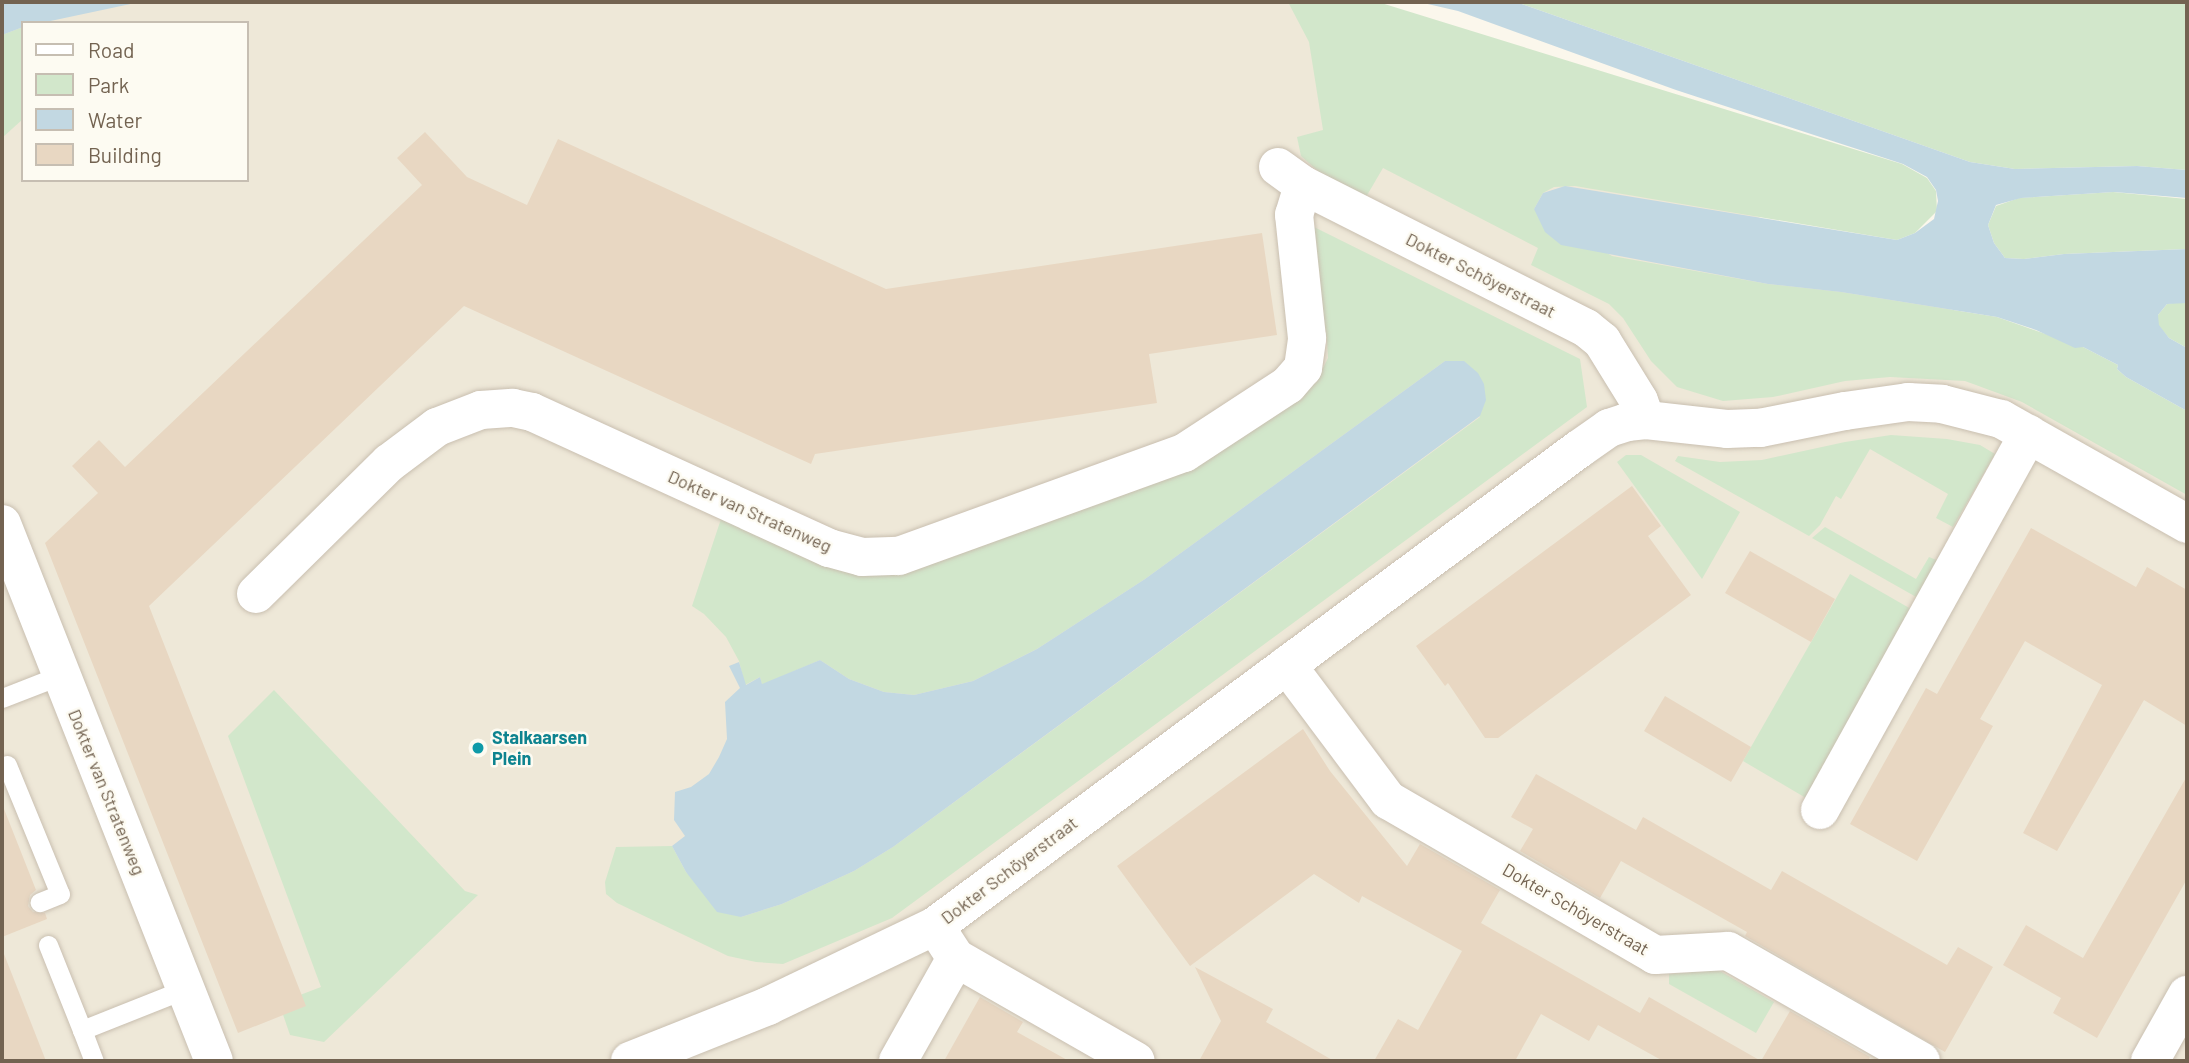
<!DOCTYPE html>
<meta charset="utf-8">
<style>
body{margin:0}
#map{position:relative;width:2189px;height:1063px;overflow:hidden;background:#fbf7ec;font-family:Barlow,sans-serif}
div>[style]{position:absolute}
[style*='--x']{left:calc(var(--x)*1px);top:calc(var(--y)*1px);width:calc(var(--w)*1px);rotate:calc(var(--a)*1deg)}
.residential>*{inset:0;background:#eee8d8}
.green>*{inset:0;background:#d2e7cb}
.water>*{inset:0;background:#c2d8e2}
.building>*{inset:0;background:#e8d7c2}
.roads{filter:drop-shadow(0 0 2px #c9bfb0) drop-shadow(0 0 2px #c9bfb0)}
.service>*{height:19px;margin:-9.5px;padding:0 9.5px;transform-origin:9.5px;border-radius:9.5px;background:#fff}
.minor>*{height:38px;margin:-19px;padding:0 19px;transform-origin:19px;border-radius:19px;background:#fff}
.dots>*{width:19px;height:19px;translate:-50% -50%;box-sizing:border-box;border:4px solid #fdfbf2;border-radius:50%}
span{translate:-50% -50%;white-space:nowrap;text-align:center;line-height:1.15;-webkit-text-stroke:5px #fdfbf2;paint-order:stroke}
.street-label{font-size:18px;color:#736351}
.culture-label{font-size:18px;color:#0d838f;font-weight:700}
.left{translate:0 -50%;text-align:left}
.frame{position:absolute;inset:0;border:4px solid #736351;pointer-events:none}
.legend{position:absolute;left:21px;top:21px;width:228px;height:161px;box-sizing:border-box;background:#fdfbf2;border:2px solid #c6beb2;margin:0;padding:9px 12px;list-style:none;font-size:21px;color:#736351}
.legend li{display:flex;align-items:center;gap:14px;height:35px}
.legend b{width:35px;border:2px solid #c6beb2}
</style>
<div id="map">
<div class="residential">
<div style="clip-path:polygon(evenodd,2px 2px,1311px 2px,2187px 423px,2187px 1061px,2px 1061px,2px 2px,23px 23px,247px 23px,247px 180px,23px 180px,23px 23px)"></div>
</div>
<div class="green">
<div style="clip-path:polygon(1288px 2px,1378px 2px,1902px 164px,1927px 178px,1936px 191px,1937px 211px,1915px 233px,1897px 240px,1575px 186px,1554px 187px,1543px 193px,1534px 209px,1612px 256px,1768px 284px,1841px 292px,1997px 317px,2083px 347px,2118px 365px,2117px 369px,2126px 377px,2187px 411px,2187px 495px,2022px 402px,1965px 381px,1890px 377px,1845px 381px,1773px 397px,1723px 401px,1677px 387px,1651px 361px,1623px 318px,1609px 304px,1531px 265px,1538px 248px,1383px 168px,1366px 197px,1319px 172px,1301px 156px,1297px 137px,1323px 130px,1309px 42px)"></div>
<div style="clip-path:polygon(1516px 2px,2187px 2px,2187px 170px,2137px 166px,2015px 169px,1970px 162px)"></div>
<div style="clip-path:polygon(23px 27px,23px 119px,2px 138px,2px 35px)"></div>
<div style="clip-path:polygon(2113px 192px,2187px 199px,2187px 249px,2064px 254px,2024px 259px,2005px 258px,1994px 243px,1988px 225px,1996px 206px,2019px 198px)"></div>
<div style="clip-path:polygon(1312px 226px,1580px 359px,1587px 407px,892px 918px,783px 964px,756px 962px,728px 956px,617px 903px,606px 894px,605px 882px,616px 847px,672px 846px,686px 872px,741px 917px,782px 904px,854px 871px,893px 847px,1480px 417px,1445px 361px,1145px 579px,1037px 649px,973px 681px,914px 695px,884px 692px,849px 679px,820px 660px,762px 685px,760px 677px,745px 685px,739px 661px,726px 637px,704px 614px,692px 606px,721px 519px,880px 571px,1322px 370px,1328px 358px,1327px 341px)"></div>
<div style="clip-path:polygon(2178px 302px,2187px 303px,2187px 348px,2169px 338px,2158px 325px,2158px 315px,2167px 304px)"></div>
<div style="clip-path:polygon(1891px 435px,1947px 439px,1980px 445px,1995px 454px,1953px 527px,1936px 518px,1948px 494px,1870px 449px,1841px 499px,1836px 496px,1820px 525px,1809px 536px,1675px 461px,1678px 456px,1720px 462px,1762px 460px,1845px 442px)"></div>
<div style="clip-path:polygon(1626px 455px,1641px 455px,1740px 512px,1702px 579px,1617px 462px)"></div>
<div style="clip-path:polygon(1825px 527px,1916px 579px,1929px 557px,1944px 563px,1925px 602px,1812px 538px)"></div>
<div style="clip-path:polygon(1850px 574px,1918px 613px,1811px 801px,1743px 761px)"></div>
<div style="clip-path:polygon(274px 690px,465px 891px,478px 895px,324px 1042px,290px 1035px,279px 1003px,321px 987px,228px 736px)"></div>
<div style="clip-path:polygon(1718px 970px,1774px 1002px,1756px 1033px,1669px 984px,1669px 974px)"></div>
</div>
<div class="water">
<div style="clip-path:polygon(2px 2px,140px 2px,41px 23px,23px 23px,23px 27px,2px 35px)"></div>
<div style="clip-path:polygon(1419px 2px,1516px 2px,1970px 162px,2015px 169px,2137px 166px,2187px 170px,2187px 198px,2114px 192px,2021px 198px,1996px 205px,1988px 225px,1994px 243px,2005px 258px,2024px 259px,2064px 254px,2187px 249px,2187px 303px,2167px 304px,2158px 315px,2159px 325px,2169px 338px,2187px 348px,2187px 411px,2126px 377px,2117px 369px,2118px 365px,2083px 347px,2075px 348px,2036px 330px,1997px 317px,1841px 292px,1768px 284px,1561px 245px,1545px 232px,1534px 209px,1543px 193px,1565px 186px,1897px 240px,1915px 233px,1934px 219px,1938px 201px,1936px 190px,1927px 177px,1903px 164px,1676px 90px,1458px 11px)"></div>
<div style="clip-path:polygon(1445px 361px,1464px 361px,1478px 373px,1484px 384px,1486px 400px,1480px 416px,893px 847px,854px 871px,782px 904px,741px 917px,717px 912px,686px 872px,672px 846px,685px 836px,674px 820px,675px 792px,691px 787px,709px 774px,719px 757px,727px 739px,725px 702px,740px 688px,729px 666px,739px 662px,746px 685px,760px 677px,762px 684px,820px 660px,849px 679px,884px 692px,914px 695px,973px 681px,1037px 649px,1145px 579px)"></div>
</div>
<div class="building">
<div style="clip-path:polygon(425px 132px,467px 177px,527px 205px,558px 139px,886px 289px,1262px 233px,1277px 335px,1149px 354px,1157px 403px,815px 454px,811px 464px,464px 306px,149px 606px,306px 1006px,238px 1033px,45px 543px,98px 493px,72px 466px,99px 440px,125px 467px,422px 185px,397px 158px)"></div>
<div style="clip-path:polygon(1632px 486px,1661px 526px,1648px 536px,1691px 595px,1498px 738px,1485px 738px,1448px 683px,1445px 686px,1416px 646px)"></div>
<div style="clip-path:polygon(2031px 528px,2136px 587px,2147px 567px,2187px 590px,2187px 726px,2144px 700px,2057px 851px,2023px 833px,2102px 685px,2025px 641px,1980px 719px,1993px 726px,1917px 861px,1850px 824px,1926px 688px,1937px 694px)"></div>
<div style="clip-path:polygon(1750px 551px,1835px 599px,1811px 642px,1725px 593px)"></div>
<div style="clip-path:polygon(1665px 696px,1751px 747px,1731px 782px,1644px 731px)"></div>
<div style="clip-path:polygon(1303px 729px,1330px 771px,1407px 866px,1420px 844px,1500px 890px,1481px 923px,1640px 1013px,1649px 997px,1761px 1061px,1790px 1011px,1870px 1057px,1868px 1061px,1663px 1061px,1598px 1025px,1589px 1041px,1541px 1014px,1515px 1061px,1374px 1061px,1398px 1019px,1418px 1030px,1462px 951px,1362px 896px,1359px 903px,1314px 874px,1190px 966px,1117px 866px)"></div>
<div style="clip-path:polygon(1536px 774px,1636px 830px,1643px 817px,1771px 890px,1782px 871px,1947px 965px,1958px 947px,1993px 967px,1945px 1052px,1745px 936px,1747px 932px,1621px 861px,1600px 898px,1520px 851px,1533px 829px,1511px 817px)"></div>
<div style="clip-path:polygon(2187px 776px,2187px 879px,2097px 1038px,2053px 1013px,2061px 998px,2003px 965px,2026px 925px,2083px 958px)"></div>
<div style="clip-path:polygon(4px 809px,36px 890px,30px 895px,28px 906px,33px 912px,45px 913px,47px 919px,2px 937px)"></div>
<div style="clip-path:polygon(4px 954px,46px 1061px,2px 1061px)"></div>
<div style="clip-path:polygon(1195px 967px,1273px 1009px,1266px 1022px,1334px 1061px,1199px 1061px,1221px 1021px)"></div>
<div style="clip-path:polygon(980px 997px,1023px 1022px,1017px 1032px,1069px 1061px,944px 1061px)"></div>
</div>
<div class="roads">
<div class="service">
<div style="--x:2;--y:698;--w:63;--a:-21.3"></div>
<div style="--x:7;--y:765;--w:139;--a:67.7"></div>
<div style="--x:60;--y:894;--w:22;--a:158"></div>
<div style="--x:48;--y:945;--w:92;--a:68.2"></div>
<div style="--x:82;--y:1030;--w:111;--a:-21.7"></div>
<div style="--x:82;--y:1030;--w:33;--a:69"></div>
</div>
<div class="minor">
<div style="--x:1278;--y:167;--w:31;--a:36"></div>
<div style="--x:1303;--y:185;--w:317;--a:26.8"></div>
<div style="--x:1586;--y:328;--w:21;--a:39"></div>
<div style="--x:1602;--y:341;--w:70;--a:58.3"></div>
<div style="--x:1639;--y:401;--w:20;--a:70"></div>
<div style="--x:2;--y:524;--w:577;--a:68.46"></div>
<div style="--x:256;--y:594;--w:187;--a:-44.6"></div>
<div style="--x:389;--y:463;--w:60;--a:-36.9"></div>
<div style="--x:437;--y:427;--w:47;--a:-21.1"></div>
<div style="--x:481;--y:410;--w:32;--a:-4"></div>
<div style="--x:513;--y:408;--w:19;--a:12"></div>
<div style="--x:532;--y:412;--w:327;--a:24.6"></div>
<div style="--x:829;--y:548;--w:34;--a:15"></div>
<div style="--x:862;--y:557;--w:37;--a:-2"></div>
<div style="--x:899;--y:556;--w:303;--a:-19.9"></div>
<div style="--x:1184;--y:453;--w:124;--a:-33.2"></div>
<div style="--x:1288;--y:385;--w:23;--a:-49"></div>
<div style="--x:1303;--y:368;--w:30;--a:-82"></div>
<div style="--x:1307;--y:338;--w:124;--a:-96"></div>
<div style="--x:1294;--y:215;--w:31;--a:-73"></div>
<div style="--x:1287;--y:665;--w:169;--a:53.2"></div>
<div style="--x:1388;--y:800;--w:309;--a:30.1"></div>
<div style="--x:1655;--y:955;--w:73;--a:-3.1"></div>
<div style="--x:1728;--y:951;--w:222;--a:29.7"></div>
<div style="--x:1820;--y:810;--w:430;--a:-61"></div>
<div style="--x:935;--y:926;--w:38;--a:57"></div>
<div style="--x:956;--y:958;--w:207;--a:29.8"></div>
<div style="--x:630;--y:1061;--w:149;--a:-21.7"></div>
<div style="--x:768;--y:1006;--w:185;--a:-25.6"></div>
<div style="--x:935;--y:926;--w:801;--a:-36.53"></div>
<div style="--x:1579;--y:449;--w:37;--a:-35"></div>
<div style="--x:1609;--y:428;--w:19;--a:-18"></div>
<div style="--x:1627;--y:422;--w:19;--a:-6"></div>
<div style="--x:1646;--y:420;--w:81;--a:6.3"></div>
<div style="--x:1727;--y:429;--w:33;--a:-2"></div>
<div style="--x:1760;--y:428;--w:87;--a:-11.3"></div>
<div style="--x:1845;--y:411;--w:64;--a:-8.1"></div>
<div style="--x:1908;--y:402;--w:34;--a:3"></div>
<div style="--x:1942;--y:404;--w:61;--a:14.3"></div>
<div style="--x:2001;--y:419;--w:214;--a:29.4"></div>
<div style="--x:898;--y:1061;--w:118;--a:-60.6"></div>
<div style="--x:2150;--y:1061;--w:76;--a:-60.7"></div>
</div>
</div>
<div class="dots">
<div style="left:478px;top:748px;background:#0f9aa8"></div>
</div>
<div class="street-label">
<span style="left:1481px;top:275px;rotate:27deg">Dokter Schöyerstraat</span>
<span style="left:750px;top:511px;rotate:24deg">Dokter van Stratenweg</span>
<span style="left:107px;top:792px;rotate:68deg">Dokter van Stratenweg</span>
<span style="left:1009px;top:870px;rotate:-37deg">Dokter Schöyerstraat</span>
<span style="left:1576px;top:909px;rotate:30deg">Dokter Schöyerstraat</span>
</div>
<div class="culture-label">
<span class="left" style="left:492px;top:748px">Stalkaarsen<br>Plein</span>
</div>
<div class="frame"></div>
<ul class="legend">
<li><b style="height:9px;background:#fff"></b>Road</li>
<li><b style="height:19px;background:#d2e7cb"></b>Park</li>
<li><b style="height:19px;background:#c2d8e2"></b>Water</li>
<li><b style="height:19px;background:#e8d7c2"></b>Building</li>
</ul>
</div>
